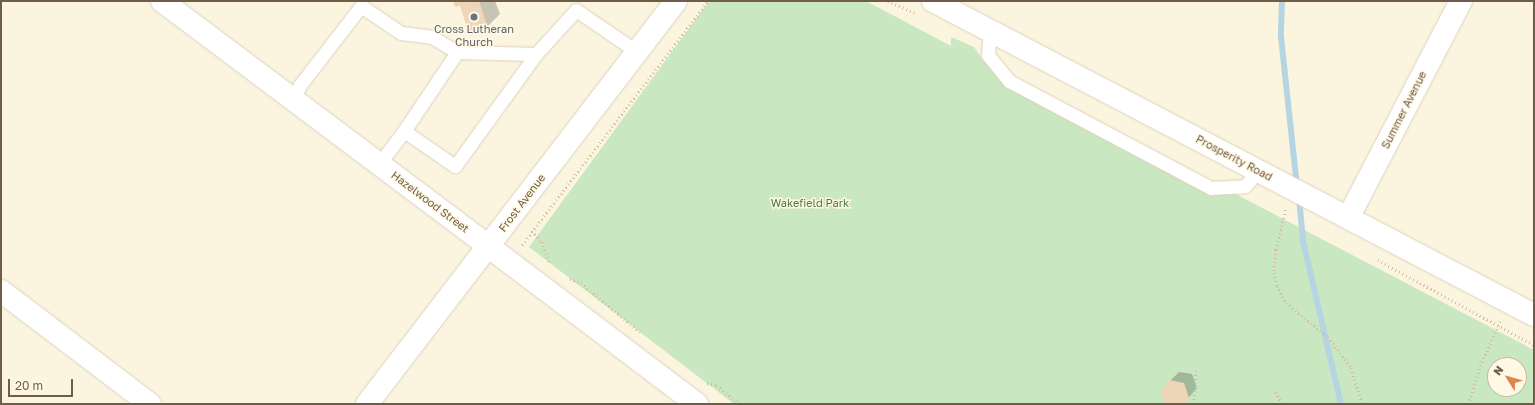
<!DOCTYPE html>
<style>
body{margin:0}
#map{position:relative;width:1535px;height:405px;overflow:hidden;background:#fbf5e0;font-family:"Golos Text",sans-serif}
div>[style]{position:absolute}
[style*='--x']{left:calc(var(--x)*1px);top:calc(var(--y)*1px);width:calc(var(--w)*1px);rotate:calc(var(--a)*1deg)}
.green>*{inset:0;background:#c9e7c0}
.shadow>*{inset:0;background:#0003}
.stream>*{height:6px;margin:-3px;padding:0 3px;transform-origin:3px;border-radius:3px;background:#b6d5e2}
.building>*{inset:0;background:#eed7b9}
.path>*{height:2.5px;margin-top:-1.25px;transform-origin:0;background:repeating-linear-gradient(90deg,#d3bb9d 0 1px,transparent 0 4px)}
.roads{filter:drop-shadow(0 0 1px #ded2bd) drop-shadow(0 0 1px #ded2bd)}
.lane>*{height:13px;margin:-6.5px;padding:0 6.5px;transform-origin:6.5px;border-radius:6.5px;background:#fff}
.street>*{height:22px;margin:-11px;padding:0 11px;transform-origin:11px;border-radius:11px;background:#fff}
.secondary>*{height:22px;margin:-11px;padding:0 11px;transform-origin:11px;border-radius:11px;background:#fff}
.dots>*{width:11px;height:11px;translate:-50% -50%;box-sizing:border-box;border:2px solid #fef8e5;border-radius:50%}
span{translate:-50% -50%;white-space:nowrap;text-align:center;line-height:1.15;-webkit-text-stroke:3px #fef8e5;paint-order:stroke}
.worship-label{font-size:11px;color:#5b616d}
.street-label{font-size:11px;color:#705d49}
.park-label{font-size:11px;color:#4c7a44}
.frame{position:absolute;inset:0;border:2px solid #705d49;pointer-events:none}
.north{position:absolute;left:1487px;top:357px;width:40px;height:40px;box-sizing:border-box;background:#fef8e5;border:1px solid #c5baa7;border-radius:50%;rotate:307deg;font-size:11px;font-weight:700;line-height:16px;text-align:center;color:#705d49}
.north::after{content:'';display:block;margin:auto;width:14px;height:18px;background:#df844a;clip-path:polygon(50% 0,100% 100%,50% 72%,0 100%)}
.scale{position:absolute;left:8px;top:379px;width:65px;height:18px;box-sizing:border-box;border:2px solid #705d49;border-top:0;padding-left:5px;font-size:12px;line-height:14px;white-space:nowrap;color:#705d49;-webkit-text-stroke:3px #fef8e5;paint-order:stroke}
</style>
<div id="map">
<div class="green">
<div style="clip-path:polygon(evenodd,709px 1px,866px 1px,951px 46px,951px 37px,974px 47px,985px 63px,1534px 350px,1534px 404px,734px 404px,529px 247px,709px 1px,1495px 365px,1519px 365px,1519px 389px,1495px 389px,1495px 365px)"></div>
</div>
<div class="shadow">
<div style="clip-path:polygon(454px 1px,495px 1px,500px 14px,487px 27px)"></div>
<div style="clip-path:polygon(1179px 372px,1192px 374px,1197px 388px,1183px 404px,1165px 404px,1170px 381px)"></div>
</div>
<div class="stream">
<div style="--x:1282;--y:1;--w:36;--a:92"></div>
<div style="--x:1281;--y:37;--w:151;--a:83.9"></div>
<div style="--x:1299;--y:198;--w:43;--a:84.7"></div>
<div style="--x:1303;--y:241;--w:167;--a:76.9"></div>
</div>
<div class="building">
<div style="clip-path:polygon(453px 1px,479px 1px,488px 28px,469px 34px,460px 6px,455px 7px)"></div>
<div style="clip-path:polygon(1169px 380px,1184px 383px,1189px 398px,1184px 404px,1164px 404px,1161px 393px)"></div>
</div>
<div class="path">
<div style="--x:888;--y:1;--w:30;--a:24"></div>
<div style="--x:1286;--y:210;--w:41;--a:104"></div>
<div style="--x:1276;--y:250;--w:23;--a:95"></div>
<div style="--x:1274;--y:273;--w:13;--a:77"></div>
<div style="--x:1277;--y:286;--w:19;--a:62"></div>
<div style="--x:1286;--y:303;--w:54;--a:39"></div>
<div style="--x:1328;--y:337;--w:39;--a:53"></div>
<div style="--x:1351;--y:368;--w:38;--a:72"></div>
<div style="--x:532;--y:231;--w:15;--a:48"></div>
<div style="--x:542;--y:242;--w:23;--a:70"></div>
<div style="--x:522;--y:245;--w:307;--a:-52.7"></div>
<div style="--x:1378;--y:260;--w:178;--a:28.6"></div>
<div style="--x:570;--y:279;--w:12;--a:20"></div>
<div style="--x:581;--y:283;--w:77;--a:39.7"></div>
<div style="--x:707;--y:383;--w:10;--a:11"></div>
<div style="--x:717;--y:385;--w:30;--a:40"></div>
<div style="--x:1276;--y:392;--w:13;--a:63"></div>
<div style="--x:1193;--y:404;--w:33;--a:-85"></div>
<div style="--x:1468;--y:404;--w:40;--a:-72"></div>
<div style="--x:1480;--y:366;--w:49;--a:-66"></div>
</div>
<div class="roads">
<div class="lane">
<div style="--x:990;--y:31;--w:24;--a:95"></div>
<div style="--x:988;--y:55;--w:33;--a:51"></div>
<div style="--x:1009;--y:81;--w:229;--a:27.9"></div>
<div style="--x:1211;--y:188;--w:34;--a:-3"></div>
<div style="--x:1245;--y:186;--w:20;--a:-49"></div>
<div style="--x:293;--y:100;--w:17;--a:-65"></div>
<div style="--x:300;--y:85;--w:100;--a:-52.3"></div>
<div style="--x:361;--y:6;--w:48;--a:34"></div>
<div style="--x:401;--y:33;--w:31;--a:7"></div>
<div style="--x:432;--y:37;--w:29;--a:31"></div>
<div style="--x:457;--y:52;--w:79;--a:1.5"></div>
<div style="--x:536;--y:54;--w:59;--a:-47.7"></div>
<div style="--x:576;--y:10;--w:74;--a:34.5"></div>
<div style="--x:404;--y:131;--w:95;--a:-56.1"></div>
<div style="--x:379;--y:164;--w:41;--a:-52.9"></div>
<div style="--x:404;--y:131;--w:62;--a:34.5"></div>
<div style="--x:455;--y:166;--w:138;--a:-54.1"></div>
</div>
<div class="street">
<div style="--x:1348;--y:218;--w:245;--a:-62.5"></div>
<div style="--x:488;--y:246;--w:262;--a:37.1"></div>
<div style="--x:1;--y:291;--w:187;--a:37.2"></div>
</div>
<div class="secondary">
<div style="--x:162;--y:1;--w:408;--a:36.9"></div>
<div style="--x:933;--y:1;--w:678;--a:27.59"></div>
<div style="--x:367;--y:404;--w:508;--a:-52.52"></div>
</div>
</div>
<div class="dots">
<div style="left:474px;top:17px;background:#6b7280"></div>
</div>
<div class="worship-label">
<span style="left:474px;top:36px">Cross Lutheran<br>Church</span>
</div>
<div class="street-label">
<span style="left:1404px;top:110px;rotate:-63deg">Summer Avenue</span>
<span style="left:1234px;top:158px;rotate:28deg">Prosperity Road</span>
<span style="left:430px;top:202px;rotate:37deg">Hazelwood Street</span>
<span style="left:522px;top:203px;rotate:-53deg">Frost Avenue</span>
</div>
<div class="park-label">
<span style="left:810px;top:203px">Wakefield Park</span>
</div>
<div class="frame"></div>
<div class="north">N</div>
<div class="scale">20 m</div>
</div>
